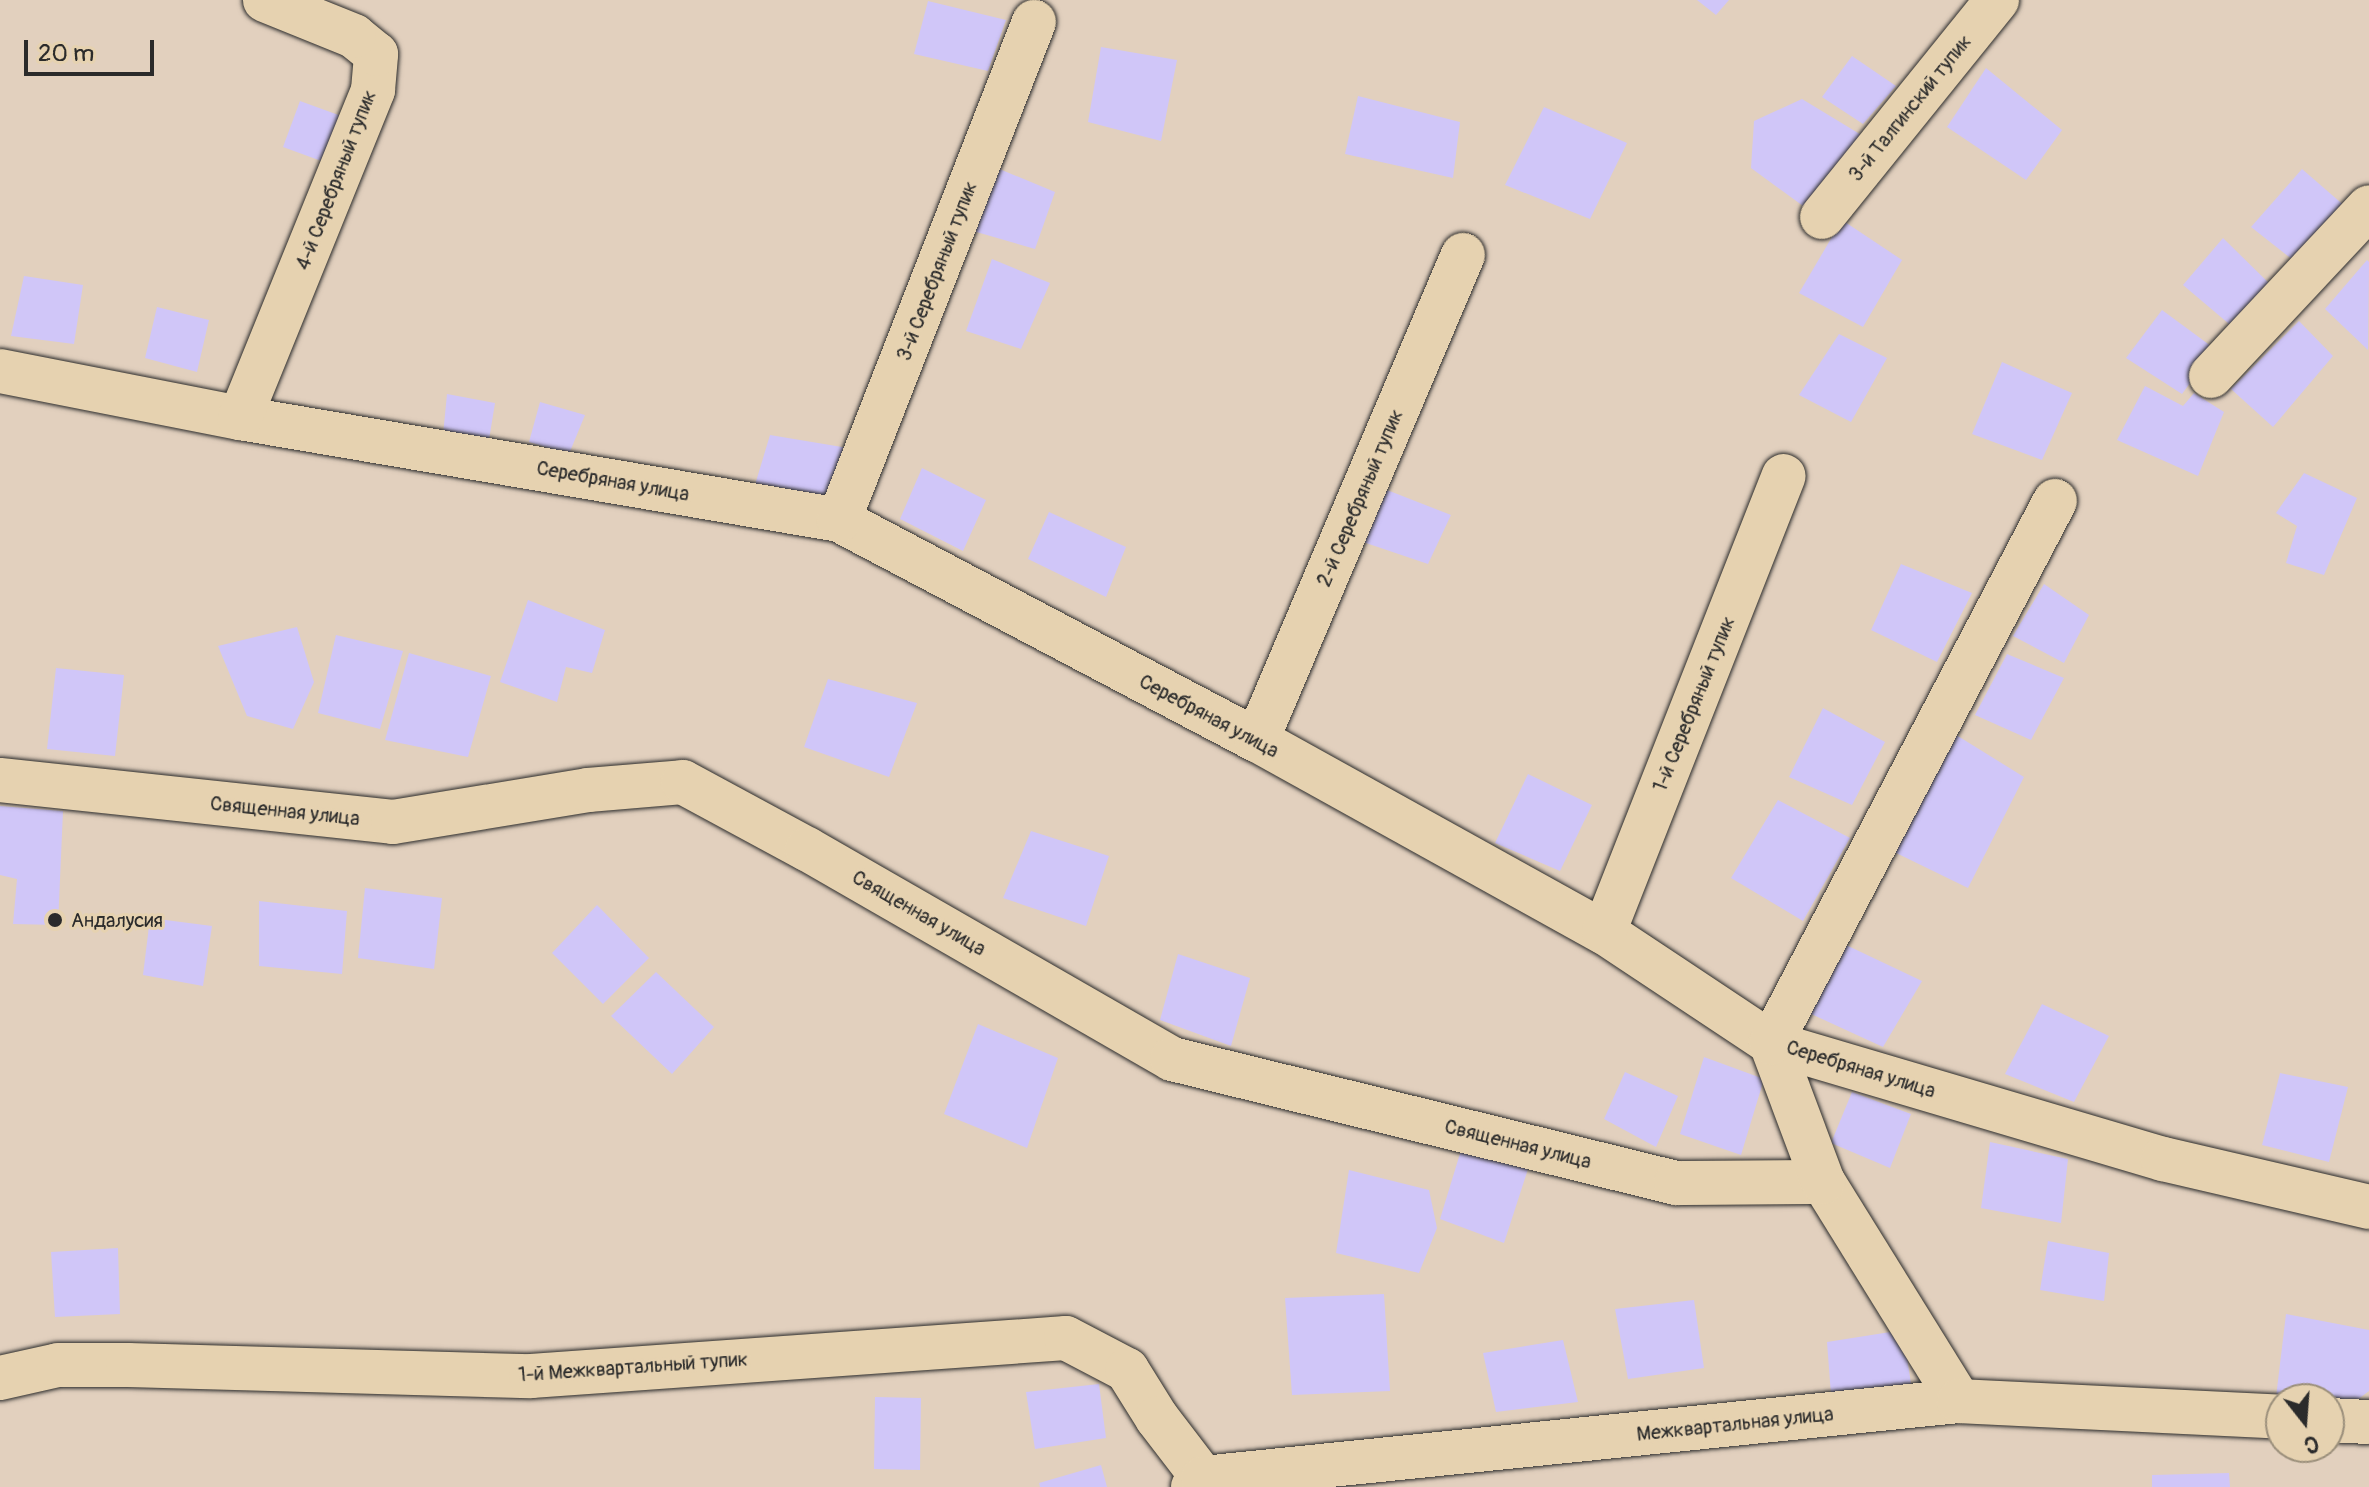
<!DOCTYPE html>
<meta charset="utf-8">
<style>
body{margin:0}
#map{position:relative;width:2369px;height:1487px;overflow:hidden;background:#e2d0be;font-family:Pangolin,sans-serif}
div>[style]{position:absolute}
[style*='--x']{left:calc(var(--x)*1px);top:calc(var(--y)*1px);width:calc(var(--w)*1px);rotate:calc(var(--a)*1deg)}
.building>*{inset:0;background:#d0c6f8}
.roads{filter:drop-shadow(0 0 2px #2b2b2b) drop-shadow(0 0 2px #2b2b2b)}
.street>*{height:44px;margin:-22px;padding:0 22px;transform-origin:22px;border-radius:22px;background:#e6d2b0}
.dots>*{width:22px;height:22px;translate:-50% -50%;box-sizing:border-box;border:4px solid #e6d2b0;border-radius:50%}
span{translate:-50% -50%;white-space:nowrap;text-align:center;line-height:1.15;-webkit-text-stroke:6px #e6d2b0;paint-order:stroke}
.street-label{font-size:20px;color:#2b2b2b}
.poi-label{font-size:20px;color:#2b2b2b}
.left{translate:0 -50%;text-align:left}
.north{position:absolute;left:2265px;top:1383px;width:80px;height:80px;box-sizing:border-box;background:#e6d2b0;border:2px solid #9b8f7b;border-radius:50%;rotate:163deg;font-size:22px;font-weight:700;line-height:32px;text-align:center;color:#2b2b2b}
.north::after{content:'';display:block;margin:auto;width:28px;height:36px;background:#2b2b2b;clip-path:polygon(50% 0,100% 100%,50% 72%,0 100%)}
.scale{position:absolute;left:24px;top:40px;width:130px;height:36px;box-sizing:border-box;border:4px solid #2b2b2b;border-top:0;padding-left:10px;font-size:24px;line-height:28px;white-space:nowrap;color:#2b2b2b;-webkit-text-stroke:6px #e6d2b0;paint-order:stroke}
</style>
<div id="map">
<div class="building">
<div style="clip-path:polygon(1697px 0,1729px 0,1716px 15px)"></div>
<div style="clip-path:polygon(928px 1px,1006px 20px,988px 71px,914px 54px)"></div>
<div style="clip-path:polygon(1101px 47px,1177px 60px,1161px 141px,1088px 122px)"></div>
<div style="clip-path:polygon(1852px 56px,1896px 86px,1863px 124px,1822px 97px)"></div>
<div style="clip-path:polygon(1986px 68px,2062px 130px,2026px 180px,1947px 127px)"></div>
<div style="clip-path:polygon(1358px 96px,1460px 122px,1453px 178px,1345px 154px)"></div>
<div style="clip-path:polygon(1802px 99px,1868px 139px,1810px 211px,1751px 168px,1754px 121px)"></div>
<div style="clip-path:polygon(300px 101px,344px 117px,324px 162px,283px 147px)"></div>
<div style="clip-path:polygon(1544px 107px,1627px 143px,1590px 219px,1505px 185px)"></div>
<div style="clip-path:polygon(997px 168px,1055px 192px,1035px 249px,973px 231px)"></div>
<div style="clip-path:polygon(2302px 169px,2347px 208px,2298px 264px,2251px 227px)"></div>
<div style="clip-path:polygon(1842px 220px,1902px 260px,1863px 327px,1799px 293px)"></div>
<div style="clip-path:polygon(2223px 238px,2276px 290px,2235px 329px,2183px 285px)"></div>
<div style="clip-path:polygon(992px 259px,1050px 283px,1021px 349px,966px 331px)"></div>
<div style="clip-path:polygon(2367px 260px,2369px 262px,2368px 350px,2325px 309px)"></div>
<div style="clip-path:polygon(24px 276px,83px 285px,74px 344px,11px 336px)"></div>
<div style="clip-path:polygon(157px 307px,209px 320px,197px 372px,145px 358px)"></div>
<div style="clip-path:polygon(2162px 310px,2215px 349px,2182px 394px,2126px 358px)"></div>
<div style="clip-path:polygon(2299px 321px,2333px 356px,2273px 427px,2231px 389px)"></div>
<div style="clip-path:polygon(1839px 334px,1887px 358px,1851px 422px,1799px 395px)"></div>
<div style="clip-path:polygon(2002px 362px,2072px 393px,2042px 460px,1972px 434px)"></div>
<div style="clip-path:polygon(2145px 386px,2183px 406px,2194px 393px,2224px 412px,2198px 476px,2117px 440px)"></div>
<div style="clip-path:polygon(447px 394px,495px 403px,488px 446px,443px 435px)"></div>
<div style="clip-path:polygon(540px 402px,585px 415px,569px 454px,529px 442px)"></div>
<div style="clip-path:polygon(770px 435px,848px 448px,836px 505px,754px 488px)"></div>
<div style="clip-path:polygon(922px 468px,986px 500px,963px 551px,900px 519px)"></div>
<div style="clip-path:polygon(2304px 473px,2357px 498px,2324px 575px,2286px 563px,2297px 526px,2276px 513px)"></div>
<div style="clip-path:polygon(1387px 490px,1451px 515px,1428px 564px,1363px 542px)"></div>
<div style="clip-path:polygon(1049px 512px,1126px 547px,1106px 597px,1028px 559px)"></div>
<div style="clip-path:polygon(1901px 564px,1972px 593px,1937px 662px,1871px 630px)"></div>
<div style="clip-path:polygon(2044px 584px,2089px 615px,2064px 663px,2013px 636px)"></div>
<div style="clip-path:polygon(528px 600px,605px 630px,592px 673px,566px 667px,557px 702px,500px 682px)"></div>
<div style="clip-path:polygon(297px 627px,314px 682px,293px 729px,247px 716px,218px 646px)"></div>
<div style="clip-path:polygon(336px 635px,403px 651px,380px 729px,318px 713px)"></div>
<div style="clip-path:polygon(409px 653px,491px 676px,468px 757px,385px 740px)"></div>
<div style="clip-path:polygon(2007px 654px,2064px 678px,2031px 740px,1975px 715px)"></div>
<div style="clip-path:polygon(56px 668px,124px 675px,115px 756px,47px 749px)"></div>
<div style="clip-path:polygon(828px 679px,917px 703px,889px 777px,804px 747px)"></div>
<div style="clip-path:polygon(1823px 708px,1885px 742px,1852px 805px,1789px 777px)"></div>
<div style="clip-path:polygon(1953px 733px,2024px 777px,1968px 888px,1888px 849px)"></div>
<div style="clip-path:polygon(1528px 774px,1592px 805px,1560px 871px,1495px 843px)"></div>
<div style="clip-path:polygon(1778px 800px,1850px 838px,1803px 921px,1731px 878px)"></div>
<div style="clip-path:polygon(0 806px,63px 811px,58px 925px,13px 924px,17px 879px,0 875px)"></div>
<div style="clip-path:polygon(1031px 831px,1109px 856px,1086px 926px,1003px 898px)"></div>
<div style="clip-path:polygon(365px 888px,442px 898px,434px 969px,358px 958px)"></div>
<div style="clip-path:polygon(259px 901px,347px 911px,342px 974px,259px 966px)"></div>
<div style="clip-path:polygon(597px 905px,649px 958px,603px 1004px,552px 953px)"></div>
<div style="clip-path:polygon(150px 918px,212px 926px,203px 986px,143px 975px)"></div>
<div style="clip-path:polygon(1844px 944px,1922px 981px,1883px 1047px,1809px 1013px)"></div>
<div style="clip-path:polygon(1178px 954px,1250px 978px,1231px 1046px,1160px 1020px)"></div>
<div style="clip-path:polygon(656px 972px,714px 1027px,672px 1074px,611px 1016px)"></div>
<div style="clip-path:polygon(2042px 1004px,2109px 1036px,2074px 1102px,2005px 1074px)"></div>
<div style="clip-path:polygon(978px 1024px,1058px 1058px,1027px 1148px,944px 1114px)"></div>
<div style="clip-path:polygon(1704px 1057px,1764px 1079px,1741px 1155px,1680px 1134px)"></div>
<div style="clip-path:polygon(1625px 1072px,1678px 1096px,1656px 1147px,1604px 1119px)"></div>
<div style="clip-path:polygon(2280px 1073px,2348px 1087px,2329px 1162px,2262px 1145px)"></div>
<div style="clip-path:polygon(1852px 1092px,1911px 1114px,1890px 1168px,1831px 1143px)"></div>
<div style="clip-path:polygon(1990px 1142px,2068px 1159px,2061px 1223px,1981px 1208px)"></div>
<div style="clip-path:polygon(1462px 1147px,1529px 1166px,1504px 1243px,1440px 1219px)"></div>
<div style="clip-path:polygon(1349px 1170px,1429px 1190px,1437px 1228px,1419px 1273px,1336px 1253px)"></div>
<div style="clip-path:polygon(2048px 1241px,2109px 1253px,2104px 1301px,2040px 1290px)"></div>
<div style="clip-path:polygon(118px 1248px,120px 1314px,55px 1317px,51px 1252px)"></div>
<div style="clip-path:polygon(1384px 1294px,1390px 1391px,1292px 1395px,1285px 1298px)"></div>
<div style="clip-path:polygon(1694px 1300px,1704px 1368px,1628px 1379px,1615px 1309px)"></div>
<div style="clip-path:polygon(2286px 1314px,2369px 1330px,2369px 1391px,2349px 1406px,2329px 1399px,2276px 1397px)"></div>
<div style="clip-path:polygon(1903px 1330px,1911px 1384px,1831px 1395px,1827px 1342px)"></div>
<div style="clip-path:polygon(1563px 1340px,1578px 1402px,1496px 1412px,1483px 1353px)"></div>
<div style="clip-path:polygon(1099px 1384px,1106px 1438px,1035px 1449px,1026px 1392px)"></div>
<div style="clip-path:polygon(875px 1397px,921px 1398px,920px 1470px,874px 1469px)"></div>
<div style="clip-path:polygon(1101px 1465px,1107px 1487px,1040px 1487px,1039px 1483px)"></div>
<div style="clip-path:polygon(2229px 1473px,2230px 1487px,2152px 1487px,2152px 1475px)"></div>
</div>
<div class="roads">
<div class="street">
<div style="--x:1822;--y:217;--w:279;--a:-51.1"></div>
<div style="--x:0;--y:371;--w:245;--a:11.1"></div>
<div style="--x:240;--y:418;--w:608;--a:9.66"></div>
<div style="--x:839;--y:520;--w:472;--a:27.8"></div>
<div style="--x:1257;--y:740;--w:397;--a:29"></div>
<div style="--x:1604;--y:932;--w:201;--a:33.6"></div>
<div style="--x:1771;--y:1043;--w:409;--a:16.5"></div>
<div style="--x:2163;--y:1159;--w:212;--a:13.1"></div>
<div style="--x:2211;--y:376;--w:231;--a:-46.9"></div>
<div style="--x:240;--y:418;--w:354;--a:-67.9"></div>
<div style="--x:373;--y:90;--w:36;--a:-85"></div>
<div style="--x:376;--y:54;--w:28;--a:-141"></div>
<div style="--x:354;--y:36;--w:96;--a:-158"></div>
<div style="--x:839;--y:520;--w:535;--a:-68.62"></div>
<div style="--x:1257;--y:740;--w:527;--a:-66.99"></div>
<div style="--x:0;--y:780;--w:395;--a:6.1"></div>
<div style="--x:393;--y:822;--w:198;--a:-9.3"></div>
<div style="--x:588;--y:790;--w:95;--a:-4.8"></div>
<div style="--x:683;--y:782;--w:141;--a:28.4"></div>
<div style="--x:807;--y:849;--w:421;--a:29.9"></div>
<div style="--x:1172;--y:1059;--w:519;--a:13.82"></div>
<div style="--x:1676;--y:1183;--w:147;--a:-0.4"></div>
<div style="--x:1604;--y:932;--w:490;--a:-68.5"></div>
<div style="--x:0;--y:1378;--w:59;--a:-12.6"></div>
<div style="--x:58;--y:1365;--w:70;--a:0"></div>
<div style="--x:128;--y:1365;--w:403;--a:1.6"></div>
<div style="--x:531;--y:1376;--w:536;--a:-4.06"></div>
<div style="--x:1066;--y:1338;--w:69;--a:27.7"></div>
<div style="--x:1127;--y:1370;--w:57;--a:58"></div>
<div style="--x:1157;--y:1418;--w:76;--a:52.5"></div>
<div style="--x:1959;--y:1401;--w:258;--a:-121.8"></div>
<div style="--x:1823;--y:1182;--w:148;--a:-110.5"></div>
<div style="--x:1771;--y:1043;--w:612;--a:-62.35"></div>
<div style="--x:2329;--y:1420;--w:40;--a:2.9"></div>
<div style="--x:1193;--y:1487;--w:13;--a:-42"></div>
<div style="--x:1203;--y:1478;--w:760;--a:-5.82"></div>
<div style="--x:1959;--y:1401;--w:322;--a:2.8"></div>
</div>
</div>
<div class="dots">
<div style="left:55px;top:920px;background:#2b2b2b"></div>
</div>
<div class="street-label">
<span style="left:1910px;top:108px;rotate:-51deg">3-й Талгинский тупик</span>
<span style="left:336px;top:180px;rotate:-69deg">4-й Серебряный тупик</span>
<span style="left:937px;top:271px;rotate:-69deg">3-й Серебряный тупик</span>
<span style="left:613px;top:481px;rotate:10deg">Серебряная улица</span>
<span style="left:1360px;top:498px;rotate:-67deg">2-й Серебряный тупик</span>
<span style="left:1694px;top:704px;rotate:-68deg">1-й Серебряный тупик</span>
<span style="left:1209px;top:716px;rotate:28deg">Серебряная улица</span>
<span style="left:285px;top:811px;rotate:6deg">Священная улица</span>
<span style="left:919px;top:913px;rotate:30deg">Священная улица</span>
<span style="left:1861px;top:1069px;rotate:17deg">Серебряная улица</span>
<span style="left:1518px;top:1144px;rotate:14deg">Священная улица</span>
<span style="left:633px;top:1367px;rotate:-4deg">1-й Межквартальный тупик</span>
<span style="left:1735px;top:1424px;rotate:-6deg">Межквартальная улица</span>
</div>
<div class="poi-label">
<span class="left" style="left:71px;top:920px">Андалусия</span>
</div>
<div class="north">С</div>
<div class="scale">20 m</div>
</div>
